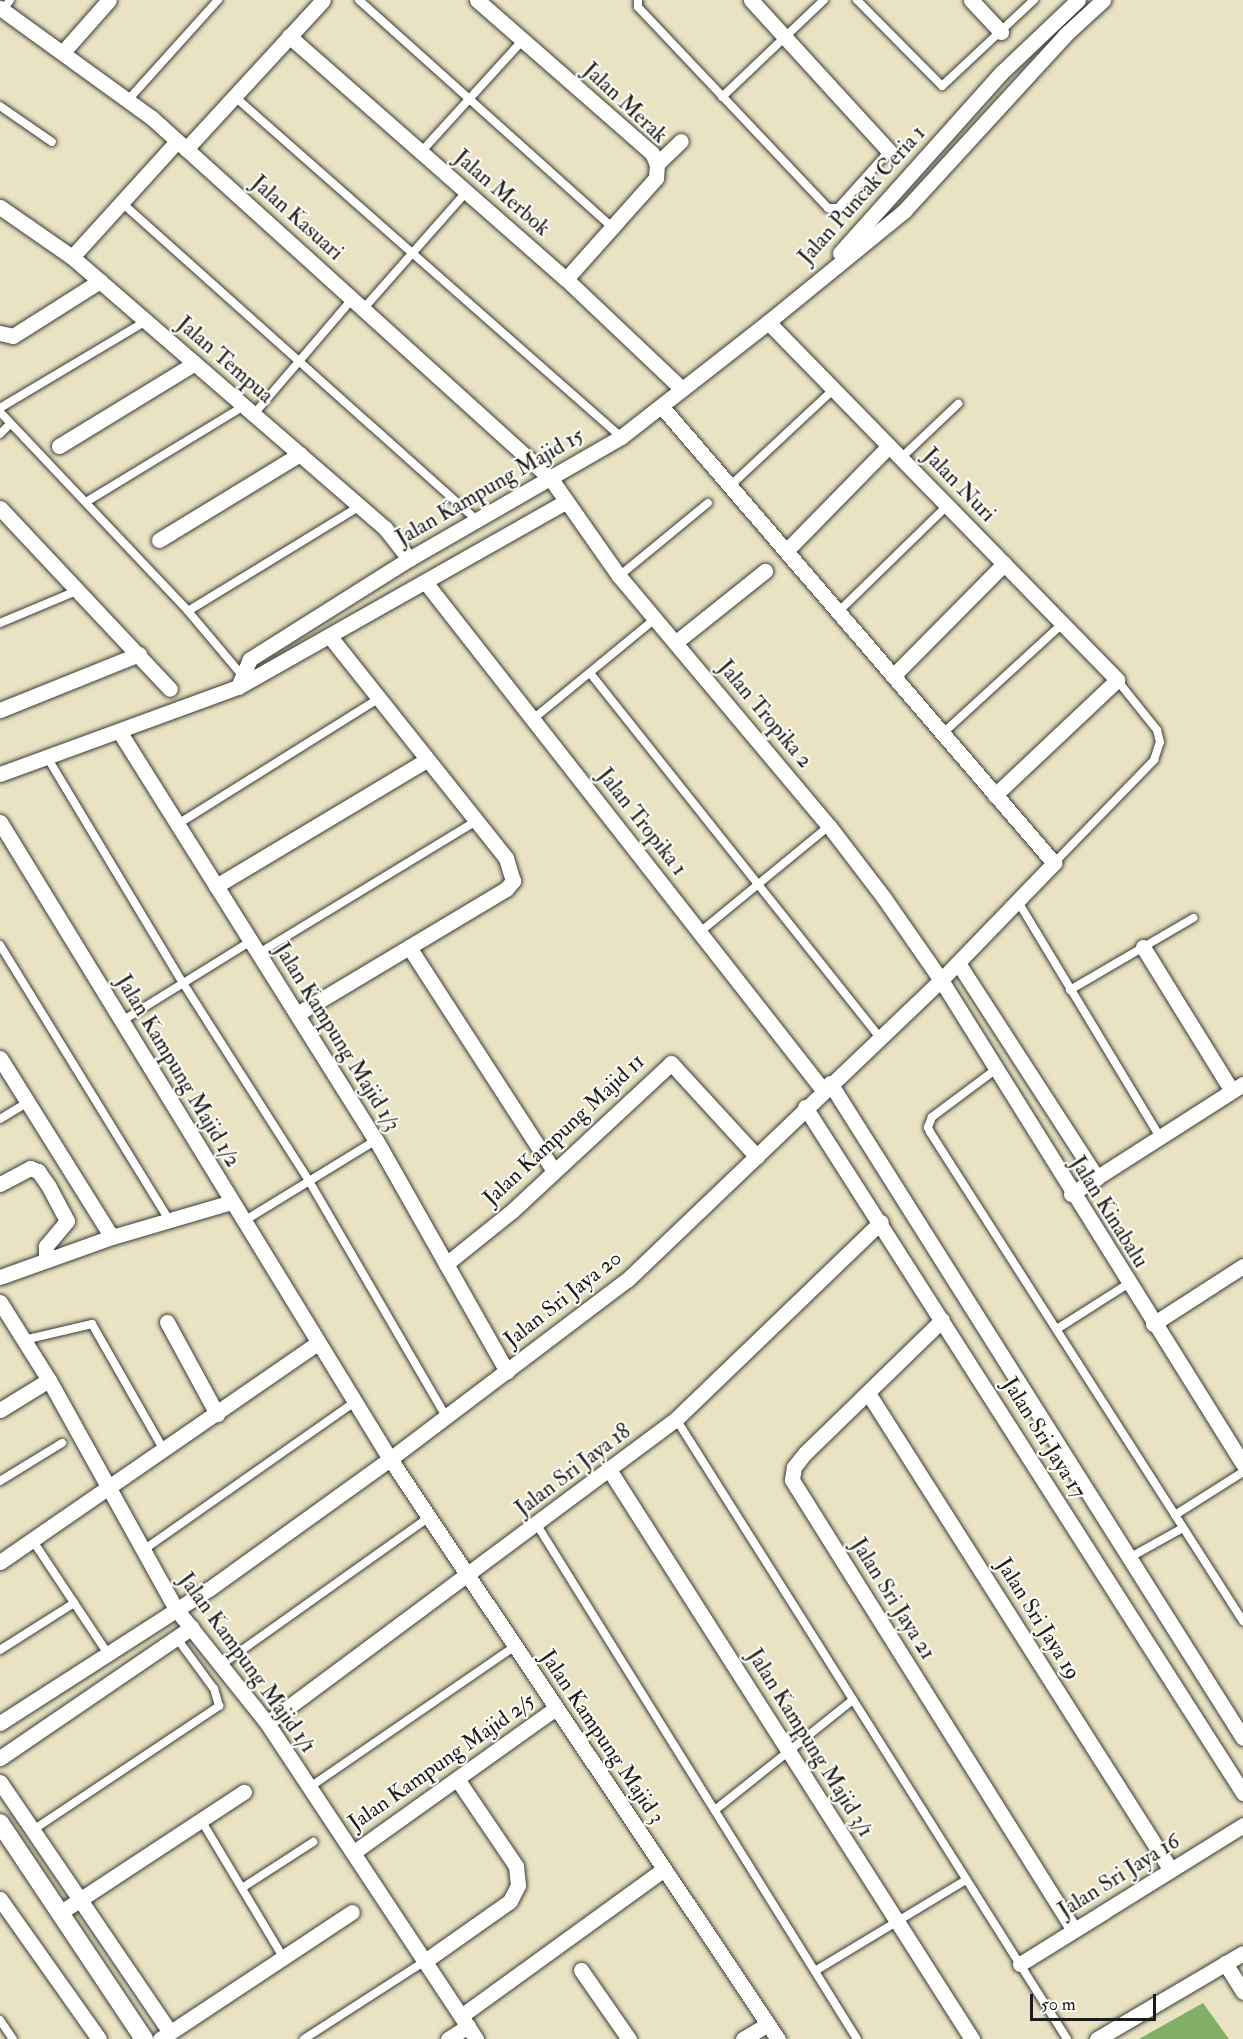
<!DOCTYPE html>
<style>
body{margin:0}
#map{position:relative;width:1243px;height:2039px;overflow:hidden;background:#e9e3c3;font-family:"IM FELL Double Pica",serif}
div>[style]{position:absolute}
[style*='--x']{left:calc(var(--x)*1px);top:calc(var(--y)*1px);width:calc(var(--w)*1px);rotate:calc(var(--a)*1deg)}
.forest>*{inset:0;background:#82af68}
.roads{filter:drop-shadow(0 0 2px #3b3a35) drop-shadow(0 0 2px #3b3a35)}
.service>*{height:8px;margin:-4px;padding:0 4px;transform-origin:4px;border-radius:4px;background:#fff}
.minor>*{height:15px;margin:-7.5px;padding:0 7.5px;transform-origin:7.5px;border-radius:7.5px;background:#fff}
.tertiary>*{height:18px;margin:-9px;padding:0 9px;transform-origin:9px;border-radius:9px;background:#fff}
span{translate:-50% -50%;white-space:nowrap;text-align:center;line-height:1.15;-webkit-text-stroke:4.5px #fdfcf7;paint-order:stroke}
.street-label{font-size:22px;color:#1c1c1c}
.scale{position:absolute;left:1030px;top:1994px;width:126px;height:27px;box-sizing:border-box;border:3px solid #1c1c1c;border-top:0;padding-left:8px;font-size:18px;line-height:21px;white-space:nowrap;color:#1c1c1c;-webkit-text-stroke:4px #fdfcf7;paint-order:stroke}
</style>
<div id="map">
<div class="forest">
<div style="clip-path:polygon(1203px 2003px,1229px 2039px,1139px 2039px)"></div>
</div>
<div class="roads">
<div class="service">
<div style="--x:359;--y:0;--w:338;--a:41.9"></div>
<div style="--x:638;--y:0;--w:7;--a:90"></div>
<div style="--x:638;--y:7;--w:277;--a:46.6"></div>
<div style="--x:828;--y:208;--w:10;--a:0"></div>
<div style="--x:838;--y:208;--w:76;--a:-48.2"></div>
<div style="--x:857;--y:0;--w:121;--a:45.3"></div>
<div style="--x:942;--y:86;--w:126;--a:-43.1"></div>
<div style="--x:3;--y:10;--w:12;--a:-55"></div>
<div style="--x:234;--y:96;--w:516;--a:41.38"></div>
<div style="--x:722;--y:97;--w:141;--a:-43.6"></div>
<div style="--x:128;--y:100;--w:135;--a:-48"></div>
<div style="--x:0;--y:106;--w:63;--a:34.7"></div>
<div style="--x:421;--y:152;--w:151;--a:-47.7"></div>
<div style="--x:121;--y:202;--w:479;--a:41.8"></div>
<div style="--x:364;--y:308;--w:156;--a:-48.6"></div>
<div style="--x:0;--y:408;--w:170;--a:-30.8"></div>
<div style="--x:0;--y:412;--w:274;--a:46.6"></div>
<div style="--x:188;--y:611;--w:82;--a:49.9"></div>
<div style="--x:254;--y:414;--w:153;--a:-49.5"></div>
<div style="--x:0;--y:434;--w:14;--a:-45"></div>
<div style="--x:901;--y:458;--w:79;--a:-43.5"></div>
<div style="--x:730;--y:486;--w:142;--a:-43"></div>
<div style="--x:86;--y:502;--w:185;--a:-31.3"></div>
<div style="--x:619;--y:576;--w:115;--a:-39.4"></div>
<div style="--x:188;--y:611;--w:202;--a:-31.4"></div>
<div style="--x:838;--y:612;--w:152;--a:-44.2"></div>
<div style="--x:0;--y:623;--w:86;--a:-22.7"></div>
<div style="--x:590;--y:673;--w:465;--a:51.5"></div>
<div style="--x:533;--y:719;--w:159;--a:-39.4"></div>
<div style="--x:942;--y:734;--w:163;--a:-42.5"></div>
<div style="--x:47;--y:757;--w:264;--a:59"></div>
<div style="--x:183;--y:983;--w:235;--a:57.5"></div>
<div style="--x:309;--y:1181;--w:272;--a:59.8"></div>
<div style="--x:178;--y:824;--w:236;--a:-32"></div>
<div style="--x:1054;--y:863;--w:144;--a:-45.8"></div>
<div style="--x:1154;--y:760;--w:19;--a:-72"></div>
<div style="--x:1160;--y:742;--w:12;--a:-104"></div>
<div style="--x:1157;--y:730;--w:64;--a:-128.7"></div>
<div style="--x:1017;--y:900;--w:277;--a:58.9"></div>
<div style="--x:700;--y:932;--w:167;--a:-39.4"></div>
<div style="--x:0;--y:945;--w:323;--a:58.4"></div>
<div style="--x:259;--y:953;--w:254;--a:-31.3"></div>
<div style="--x:1070;--y:990;--w:143;--a:-30.3"></div>
<div style="--x:122;--y:1021;--w:152;--a:-31.8"></div>
<div style="--x:995;--y:1070;--w:79;--a:143.3"></div>
<div style="--x:932;--y:1117;--w:11;--a:112"></div>
<div style="--x:928;--y:1127;--w:5;--a:68"></div>
<div style="--x:930;--y:1132;--w:581;--a:57.38"></div>
<div style="--x:0;--y:1119;--w:31;--a:-31"></div>
<div style="--x:244;--y:1221;--w:155;--a:-31.5"></div>
<div style="--x:1057;--y:1329;--w:84;--a:-32.4"></div>
<div style="--x:24;--y:1340;--w:70;--a:-13.2"></div>
<div style="--x:92;--y:1324;--w:145;--a:60.3"></div>
<div style="--x:676;--y:1419;--w:733;--a:57.76"></div>
<div style="--x:0;--y:1481;--w:73;--a:-31.5"></div>
<div style="--x:1175;--y:1515;--w:80;--a:-32.3"></div>
<div style="--x:537;--y:1525;--w:605;--a:58.09"></div>
<div style="--x:33;--y:1541;--w:136;--a:56.4"></div>
<div style="--x:142;--y:1551;--w:260;--a:-35"></div>
<div style="--x:1129;--y:1558;--w:62;--a:-29.1"></div>
<div style="--x:0;--y:1650;--w:88;--a:-32.4"></div>
<div style="--x:221;--y:1665;--w:255;--a:-35.4"></div>
<div style="--x:310;--y:1787;--w:249;--a:-34.5"></div>
<div style="--x:715;--y:1810;--w:176;--a:-38.6"></div>
<div style="--x:201;--y:1820;--w:160;--a:59.1"></div>
<div style="--x:33;--y:1830;--w:224;--a:-33.7"></div>
<div style="--x:219;--y:1706;--w:18;--a:-106"></div>
<div style="--x:214;--y:1689;--w:64;--a:-126.2"></div>
<div style="--x:242;--y:1888;--w:85;--a:-32.9"></div>
<div style="--x:815;--y:1971;--w:176;--a:-31.1"></div>
<div style="--x:0;--y:2020;--w:23;--a:56"></div>
<div style="--x:304;--y:2039;--w:144;--a:-32.8"></div>
</div>
<div class="minor">
<div style="--x:477;--y:0;--w:232;--a:41.2"></div>
<div style="--x:652;--y:153;--w:12;--a:66"></div>
<div style="--x:657;--y:164;--w:14;--a:94"></div>
<div style="--x:656;--y:178;--w:135;--a:131.7"></div>
<div style="--x:751;--y:0;--w:205;--a:47.6"></div>
<div style="--x:971;--y:0;--w:44;--a:46.8"></div>
<div style="--x:0;--y:8;--w:188;--a:35.9"></div>
<div style="--x:152;--y:118;--w:538;--a:42.14"></div>
<div style="--x:551;--y:479;--w:118;--a:55"></div>
<div style="--x:619;--y:576;--w:326;--a:50"></div>
<div style="--x:829;--y:826;--w:91;--a:52.6"></div>
<div style="--x:884;--y:898;--w:100;--a:55.2"></div>
<div style="--x:941;--y:980;--w:570;--a:58.04"></div>
<div style="--x:289;--y:36;--w:368;--a:41.3"></div>
<div style="--x:566;--y:279;--w:160;--a:43.5"></div>
<div style="--x:63;--y:52;--w:69;--a:-48.5"></div>
<div style="--x:186;--y:149;--w:202;--a:-47.4"></div>
<div style="--x:657;--y:164;--w:33;--a:-44"></div>
<div style="--x:0;--y:207;--w:88;--a:34.8"></div>
<div style="--x:72;--y:257;--w:414;--a:40.9"></div>
<div style="--x:385;--y:528;--w:39;--a:52"></div>
<div style="--x:840;--y:253;--w:241;--a:-48.2"></div>
<div style="--x:1001;--y:73;--w:106;--a:-43.5"></div>
<div style="--x:72;--y:257;--w:156;--a:-47.8"></div>
<div style="--x:768;--y:322;--w:500;--a:45.7"></div>
<div style="--x:1117;--y:680;--w:168;--a:136.7"></div>
<div style="--x:0;--y:333;--w:13;--a:13"></div>
<div style="--x:13;--y:336;--w:103;--a:-32.3"></div>
<div style="--x:59;--y:446;--w:159;--a:-31.4"></div>
<div style="--x:0;--y:508;--w:248;--a:46.8"></div>
<div style="--x:159;--y:540;--w:165;--a:-31.4"></div>
<div style="--x:786;--y:551;--w:147;--a:-45.6"></div>
<div style="--x:426;--y:583;--w:644;--a:51.94"></div>
<div style="--x:676;--y:642;--w:114;--a:-38.6"></div>
<div style="--x:893;--y:676;--w:158;--a:-45.3"></div>
<div style="--x:238;--y:687;--w:30;--a:-67"></div>
<div style="--x:250;--y:659;--w:188;--a:-32.2"></div>
<div style="--x:409;--y:559;--w:245;--a:-29.9"></div>
<div style="--x:621;--y:437;--w:187;--a:-38"></div>
<div style="--x:768;--y:322;--w:176;--a:-39.2"></div>
<div style="--x:904;--y:211;--w:239;--a:-47.5"></div>
<div style="--x:1065;--y:35;--w:52;--a:-42.6"></div>
<div style="--x:0;--y:710;--w:150;--a:-21.9"></div>
<div style="--x:119;--y:731;--w:483;--a:57.9"></div>
<div style="--x:376;--y:1140;--w:266;--a:60.5"></div>
<div style="--x:0;--y:774;--w:253;--a:-20.1"></div>
<div style="--x:238;--y:687;--w:376;--a:-29.5"></div>
<div style="--x:0;--y:822;--w:747;--a:58.52"></div>
<div style="--x:390;--y:1459;--w:698;--a:56.22"></div>
<div style="--x:216;--y:886;--w:244;--a:-30.9"></div>
<div style="--x:409;--y:947;--w:267;--a:57.1"></div>
<div style="--x:1143;--y:947;--w:169;--a:58.3"></div>
<div style="--x:958;--y:963;--w:256;--a:57.1"></div>
<div style="--x:297;--y:1014;--w:244;--a:-30.9"></div>
<div style="--x:506;--y:889;--w:11;--a:-49"></div>
<div style="--x:513;--y:881;--w:24;--a:-107"></div>
<div style="--x:506;--y:858;--w:283;--a:-128.5"></div>
<div style="--x:0;--y:1058;--w:211;--a:58"></div>
<div style="--x:830;--y:1083;--w:774;--a:57.77"></div>
<div style="--x:805;--y:1107;--w:814;--a:57.44"></div>
<div style="--x:0;--y:1184;--w:34;--a:-28"></div>
<div style="--x:30;--y:1168;--w:9;--a:21"></div>
<div style="--x:38;--y:1171;--w:19;--a:55"></div>
<div style="--x:49;--y:1187;--w:38;--a:62"></div>
<div style="--x:67;--y:1221;--w:33;--a:130"></div>
<div style="--x:46;--y:1246;--w:14;--a:90"></div>
<div style="--x:1071;--y:1194;--w:204;--a:-32.6"></div>
<div style="--x:446;--y:1264;--w:85;--a:-38.8"></div>
<div style="--x:512;--y:1211;--w:217;--a:-42.9"></div>
<div style="--x:671;--y:1063;--w:127;--a:47.5"></div>
<div style="--x:0;--y:1277;--w:119;--a:-19.7"></div>
<div style="--x:112;--y:1237;--w:125;--a:-16.3"></div>
<div style="--x:0;--y:1302;--w:92;--a:57.9"></div>
<div style="--x:49;--y:1380;--w:262;--a:61"></div>
<div style="--x:176;--y:1609;--w:146;--a:51.4"></div>
<div style="--x:267;--y:1723;--w:379;--a:56.5"></div>
<div style="--x:942;--y:1320;--w:191;--a:135.8"></div>
<div style="--x:805;--y:1453;--w:18;--a:128"></div>
<div style="--x:794;--y:1467;--w:13;--a:99"></div>
<div style="--x:792;--y:1480;--w:531;--a:57.93"></div>
<div style="--x:167;--y:1322;--w:105;--a:61.5"></div>
<div style="--x:1153;--y:1324;--w:107;--a:-32.8"></div>
<div style="--x:868;--y:1393;--w:565;--a:57.58"></div>
<div style="--x:0;--y:1410;--w:57;--a:-31.5"></div>
<div style="--x:610;--y:1471;--w:674;--a:57.49"></div>
<div style="--x:0;--y:1562;--w:386;--a:-34.6"></div>
<div style="--x:0;--y:1723;--w:248;--a:-32.7"></div>
<div style="--x:209;--y:1589;--w:223;--a:-35.7"></div>
<div style="--x:390;--y:1459;--w:297;--a:-37.1"></div>
<div style="--x:627;--y:1280;--w:434;--a:-43.7"></div>
<div style="--x:941;--y:980;--w:163;--a:-46"></div>
<div style="--x:1054;--y:863;--w:601;--a:-130.68"></div>
<div style="--x:267;--y:1723;--w:510;--a:-36.62"></div>
<div style="--x:676;--y:1419;--w:284;--a:-43.9"></div>
<div style="--x:0;--y:1758;--w:232;--a:-34.3"></div>
<div style="--x:0;--y:1782;--w:302;--a:55.8"></div>
<div style="--x:354;--y:1852;--w:248;--a:-35.5"></div>
<div style="--x:0;--y:1899;--w:171;--a:54.7"></div>
<div style="--x:61;--y:1912;--w:219;--a:-33.3"></div>
<div style="--x:425;--y:1961;--w:104;--a:-35.2"></div>
<div style="--x:510;--y:1901;--w:18;--a:-63"></div>
<div style="--x:518;--y:1885;--w:19;--a:-96"></div>
<div style="--x:516;--y:1866;--w:105;--a:-124.1"></div>
<div style="--x:1225;--y:1963;--w:34;--a:58"></div>
<div style="--x:1020;--y:1964;--w:263;--a:-31.9"></div>
<div style="--x:581;--y:1970;--w:84;--a:55.2"></div>
<div style="--x:461;--y:2016;--w:251;--a:-35.9"></div>
<div style="--x:160;--y:2039;--w:230;--a:-33.5"></div>
<div style="--x:448;--y:2039;--w:24;--a:-33"></div>
<div style="--x:743;--y:2039;--w:29;--a:-31"></div>
<div style="--x:1097;--y:2039;--w:169;--a:-30.5"></div>
</div>
<div class="tertiary">
<div style="--x:0;--y:1823;--w:260;--a:56.3"></div>
</div>
</div>
<div class="street-label">
<span style="left:625px;top:103px;rotate:43deg">Jalan Merak</span>
<span style="left:502px;top:193px;rotate:41deg">Jalan Merbok</span>
<span style="left:862px;top:195px;rotate:-48deg">Jalan Puncak Ceria 1</span>
<span style="left:297px;top:218px;rotate:42deg">Jalan Kasuari</span>
<span style="left:225px;top:360px;rotate:41deg">Jalan Tempua</span>
<span style="left:959px;top:485px;rotate:46deg">Jalan Nuri</span>
<span style="left:490px;top:487px;rotate:-30deg">Jalan Kampung Majid 15</span>
<span style="left:765px;top:714px;rotate:50deg">Jalan Tropika 2</span>
<span style="left:642px;top:822px;rotate:52deg">Jalan Tropika 1</span>
<span style="left:337px;top:1037px;rotate:58deg">Jalan Kampung Majid 1/3</span>
<span style="left:178px;top:1071px;rotate:59deg">Jalan Kampung Majid 1/2</span>
<span style="left:564px;top:1130px;rotate:-43deg">Jalan Kampung Majid 11</span>
<span style="left:1109px;top:1212px;rotate:58deg">Jalan Kinabalu</span>
<span style="left:563px;top:1299px;rotate:-38deg">Jalan Sri Jaya 20</span>
<span style="left:1044px;top:1438px;rotate:58deg">Jalan Sri Jaya 17</span>
<span style="left:573px;top:1470px;rotate:-37deg">Jalan Sri Jaya 18</span>
<span style="left:893px;top:1599px;rotate:58deg">Jalan Sri Jaya 21</span>
<span style="left:1038px;top:1619px;rotate:58deg">Jalan Sri Jaya 19</span>
<span style="left:247px;top:1663px;rotate:54deg">Jalan Kampung Majid 1/1</span>
<span style="left:602px;top:1737px;rotate:56deg">Jalan Kampung Majid 3</span>
<span style="left:810px;top:1743px;rotate:58deg">Jalan Kampung Majid 3/1</span>
<span style="left:442px;top:1762px;rotate:-35deg">Jalan Kampung Majid 2/5</span>
<span style="left:1119px;top:1876px;rotate:-32deg">Jalan Sri Jaya 16</span>
</div>
<div class="scale">50 m</div>
</div>
